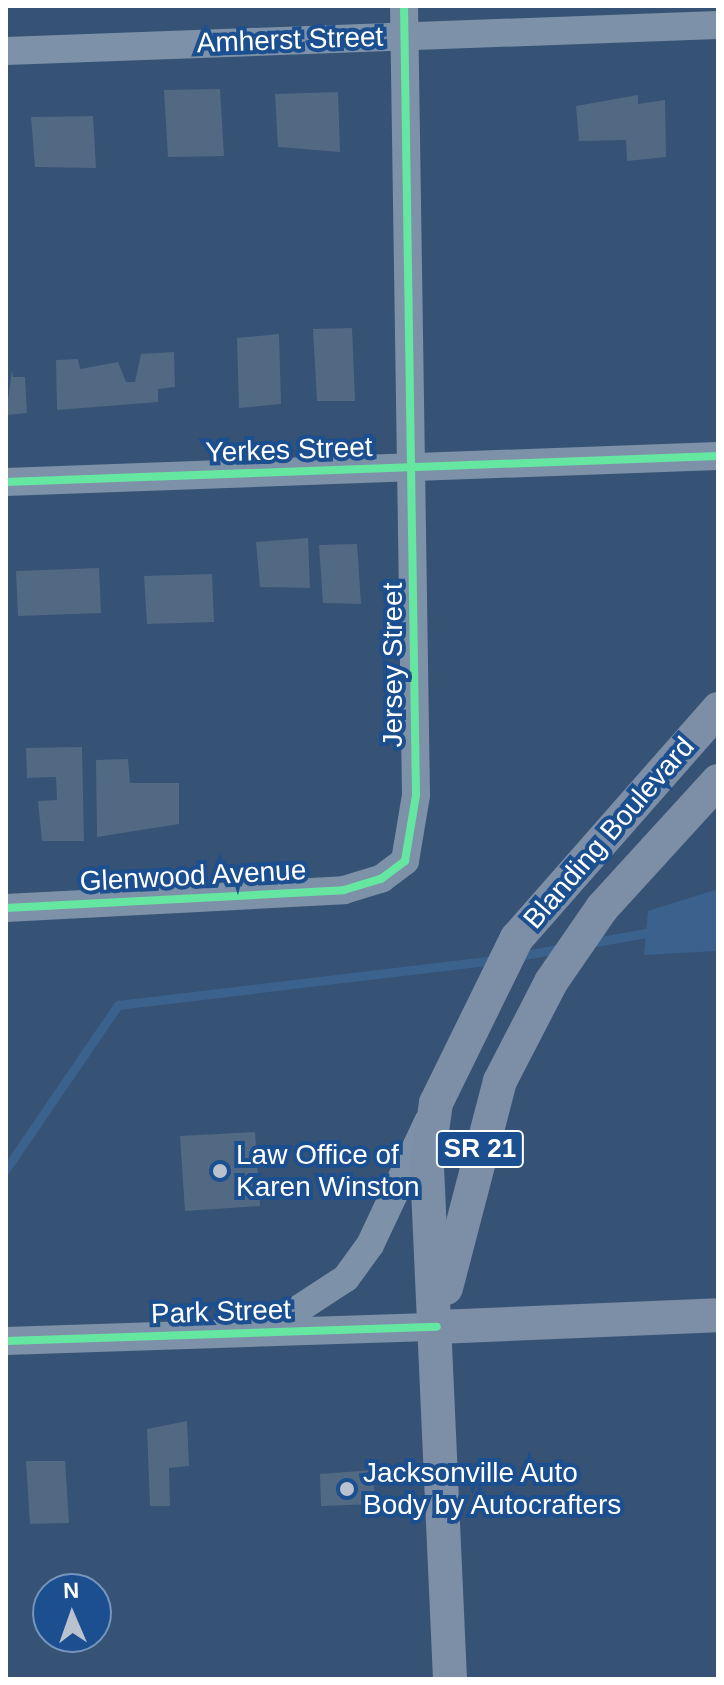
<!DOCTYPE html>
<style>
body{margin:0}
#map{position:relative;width:724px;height:1685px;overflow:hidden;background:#365274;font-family:Helvetica,sans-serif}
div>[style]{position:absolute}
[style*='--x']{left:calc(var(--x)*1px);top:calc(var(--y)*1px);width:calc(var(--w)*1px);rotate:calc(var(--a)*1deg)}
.water>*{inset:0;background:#3b618d}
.stream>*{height:9px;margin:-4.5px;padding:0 4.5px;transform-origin:4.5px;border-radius:4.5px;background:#3b618d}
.building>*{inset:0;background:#526984}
.minor>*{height:28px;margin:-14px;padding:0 14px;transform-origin:14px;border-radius:14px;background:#7d92a8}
.major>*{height:34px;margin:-17px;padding:0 17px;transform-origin:17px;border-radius:17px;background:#7d8ea7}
.cycleway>*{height:8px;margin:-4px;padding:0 4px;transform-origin:4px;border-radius:4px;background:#66e7a1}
.dots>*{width:22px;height:22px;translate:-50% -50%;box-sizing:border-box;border:4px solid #1b4f8f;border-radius:50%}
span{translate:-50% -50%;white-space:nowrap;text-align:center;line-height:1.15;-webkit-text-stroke:8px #1b4f8f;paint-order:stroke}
.shield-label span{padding:2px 6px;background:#1b4f8f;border:2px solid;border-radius:6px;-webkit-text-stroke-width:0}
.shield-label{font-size:26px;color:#fff;font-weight:700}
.street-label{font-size:28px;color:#fff}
.poi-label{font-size:28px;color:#fff}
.left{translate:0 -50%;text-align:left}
.frame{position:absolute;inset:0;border:8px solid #fff;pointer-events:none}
.north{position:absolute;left:32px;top:1573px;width:80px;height:80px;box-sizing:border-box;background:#1b4f8f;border:2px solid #7695bc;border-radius:50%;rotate:358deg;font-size:22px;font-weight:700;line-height:32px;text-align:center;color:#fff}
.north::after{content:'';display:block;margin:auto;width:28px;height:36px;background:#b9c2ce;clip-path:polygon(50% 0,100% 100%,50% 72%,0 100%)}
</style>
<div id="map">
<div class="water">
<div style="clip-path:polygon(718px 889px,718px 951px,644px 955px,648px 911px)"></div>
</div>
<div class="stream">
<div style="--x:590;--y:943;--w:57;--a:-10.1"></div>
<div style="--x:519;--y:956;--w:46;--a:-10.1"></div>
<div style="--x:6;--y:1169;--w:199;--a:-55.7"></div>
<div style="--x:118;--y:1005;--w:382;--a:-6.8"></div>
</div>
<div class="building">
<div style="clip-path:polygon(220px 89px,224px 156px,168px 157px,164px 90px)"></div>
<div style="clip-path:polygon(338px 92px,340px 152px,278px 147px,275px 94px)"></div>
<div style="clip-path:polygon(638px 95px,638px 104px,665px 100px,666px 157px,627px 161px,626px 140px,579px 141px,576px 106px)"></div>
<div style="clip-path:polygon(93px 116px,96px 168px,35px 167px,31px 117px)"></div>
<div style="clip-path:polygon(352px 328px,355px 401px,317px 401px,313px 329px)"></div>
<div style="clip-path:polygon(279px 334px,281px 404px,239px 408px,237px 338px)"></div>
<div style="clip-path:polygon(174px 352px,175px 387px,158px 389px,158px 402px,57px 410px,56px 360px,78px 359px,80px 369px,118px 362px,126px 382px,135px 382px,141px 354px)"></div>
<div style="clip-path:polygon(12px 370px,13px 377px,25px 377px,27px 413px,6px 415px)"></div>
<div style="clip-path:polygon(308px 538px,310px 588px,260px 587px,256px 542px)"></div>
<div style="clip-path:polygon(357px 544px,361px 604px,323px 603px,319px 545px)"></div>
<div style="clip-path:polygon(99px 568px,101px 613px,18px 616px,16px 571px)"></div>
<div style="clip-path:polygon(212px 574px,214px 622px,147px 624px,144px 576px)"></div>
<div style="clip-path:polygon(82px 747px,84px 841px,42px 841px,38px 801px,57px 800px,56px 777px,27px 778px,26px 748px)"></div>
<div style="clip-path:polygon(128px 759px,130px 783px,179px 783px,179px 824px,97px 837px,96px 760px)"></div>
<div style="clip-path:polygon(255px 1132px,260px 1206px,185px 1211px,180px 1136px)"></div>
<div style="clip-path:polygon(187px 1421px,189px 1466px,169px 1468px,170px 1506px,150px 1506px,147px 1429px)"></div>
<div style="clip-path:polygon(26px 1461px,65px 1461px,69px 1523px,30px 1524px)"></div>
<div style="clip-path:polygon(373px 1470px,375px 1504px,321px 1506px,320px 1474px)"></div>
</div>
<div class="minor">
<div style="--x:6;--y:51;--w:712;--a:-2.09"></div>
<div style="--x:6;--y:482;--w:712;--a:-2.09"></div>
<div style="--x:6;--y:908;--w:338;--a:-3"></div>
<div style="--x:344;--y:890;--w:39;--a:-17"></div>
<div style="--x:381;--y:879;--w:30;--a:-37"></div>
<div style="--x:405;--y:861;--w:67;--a:-80.5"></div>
<div style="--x:416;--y:795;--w:789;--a:-90.87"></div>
<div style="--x:265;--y:1331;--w:97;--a:-33.2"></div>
<div style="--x:346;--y:1278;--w:41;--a:-54"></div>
<div style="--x:370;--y:1245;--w:136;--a:-64.8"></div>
<div style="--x:6;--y:1341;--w:431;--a:-1.9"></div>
</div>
<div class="major">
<div style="--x:446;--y:1288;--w:214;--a:-75.4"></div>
<div style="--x:500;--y:1081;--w:111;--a:-62.7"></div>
<div style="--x:551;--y:982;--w:90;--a:-55.4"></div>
<div style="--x:602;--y:908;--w:172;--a:-47.6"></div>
<div style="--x:437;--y:1327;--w:281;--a:-2.4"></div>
<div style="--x:450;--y:1679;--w:514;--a:-92.57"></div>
<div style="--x:427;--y:1166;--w:64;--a:-81.9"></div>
<div style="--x:436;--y:1103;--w:184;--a:-63.9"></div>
<div style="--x:517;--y:938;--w:305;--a:-48.7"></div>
</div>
<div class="cycleway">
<div style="--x:6;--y:482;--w:712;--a:-2.09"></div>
<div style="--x:6;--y:908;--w:338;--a:-3"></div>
<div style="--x:344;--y:890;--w:39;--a:-17"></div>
<div style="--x:381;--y:879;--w:30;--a:-37"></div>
<div style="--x:405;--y:861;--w:67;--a:-80.5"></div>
<div style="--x:416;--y:795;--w:789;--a:-90.87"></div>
<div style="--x:6;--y:1341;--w:431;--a:-1.9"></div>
</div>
<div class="dots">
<div style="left:220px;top:1171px;background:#b9c2ce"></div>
<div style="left:347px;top:1489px;background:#b9c2ce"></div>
</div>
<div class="shield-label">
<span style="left:480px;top:1149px">SR 21</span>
</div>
<div class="street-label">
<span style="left:290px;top:40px;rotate:-2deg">Amherst Street</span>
<span style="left:289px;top:450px;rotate:-2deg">Yerkes Street</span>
<span style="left:393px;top:665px;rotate:-90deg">Jersey Street</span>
<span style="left:609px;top:833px;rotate:-49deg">Blanding Boulevard</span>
<span style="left:193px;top:876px;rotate:-3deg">Glenwood Avenue</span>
<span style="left:221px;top:1312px;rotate:-2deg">Park Street</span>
</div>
<div class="poi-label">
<span class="left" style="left:236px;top:1171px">Law Office of<br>Karen Winston</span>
<span class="left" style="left:363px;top:1489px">Jacksonville Auto<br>Body by Autocrafters</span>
</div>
<div class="frame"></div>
<div class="north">N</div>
</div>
